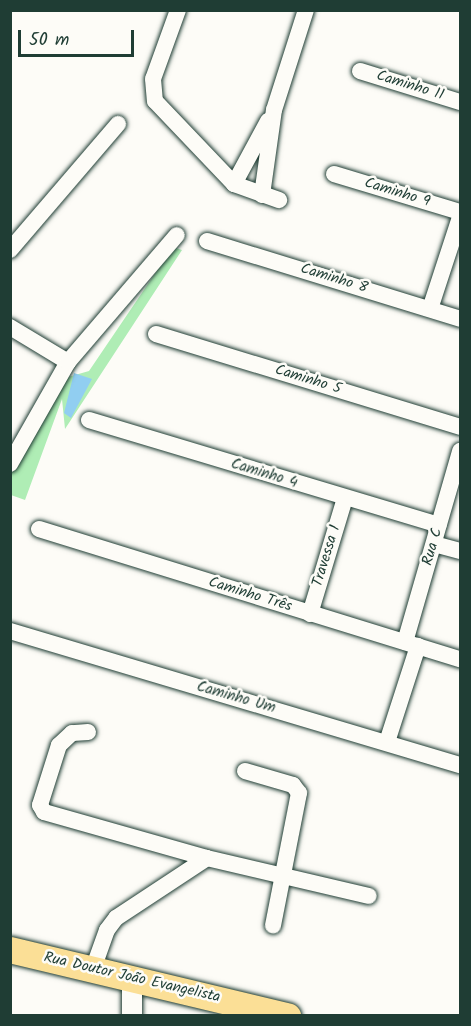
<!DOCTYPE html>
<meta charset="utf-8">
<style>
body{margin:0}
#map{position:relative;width:471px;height:1026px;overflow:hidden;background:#fdfcf7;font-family:Kalam,sans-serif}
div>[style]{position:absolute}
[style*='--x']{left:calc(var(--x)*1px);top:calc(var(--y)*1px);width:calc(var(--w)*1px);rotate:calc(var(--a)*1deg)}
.green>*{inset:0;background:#afedb5}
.water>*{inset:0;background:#91cef1}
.roads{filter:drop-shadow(0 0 2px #1f3d34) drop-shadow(0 0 2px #1f3d34)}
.minor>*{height:16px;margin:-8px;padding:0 8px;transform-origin:8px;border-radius:8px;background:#fdfcf7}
.tertiary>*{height:20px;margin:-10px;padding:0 10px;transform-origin:10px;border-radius:10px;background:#fdfcf7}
.primary>*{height:26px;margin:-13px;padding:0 13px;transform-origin:13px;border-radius:13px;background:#fbdf96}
span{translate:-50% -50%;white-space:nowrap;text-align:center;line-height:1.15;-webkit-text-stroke:5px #fdfcf7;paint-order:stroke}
.street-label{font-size:15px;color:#1f3d34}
.frame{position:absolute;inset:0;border:12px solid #1f3d34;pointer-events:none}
.scale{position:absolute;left:18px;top:30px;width:116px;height:27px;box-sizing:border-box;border:3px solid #1f3d34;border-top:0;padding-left:8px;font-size:18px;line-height:21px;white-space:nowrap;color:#1f3d34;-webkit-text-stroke:4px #fdfcf7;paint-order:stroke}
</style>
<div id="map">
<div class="green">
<div style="clip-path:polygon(173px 247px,182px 250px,65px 429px,62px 399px,25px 500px,11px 495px,11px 468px,61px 379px,89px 371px)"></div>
</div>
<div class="water">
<div style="clip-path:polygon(74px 373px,92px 379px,71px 418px,64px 413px)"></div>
</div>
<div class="roads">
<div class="minor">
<div style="--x:178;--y:10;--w:73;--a:109.9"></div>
<div style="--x:153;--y:79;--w:22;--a:85"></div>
<div style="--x:155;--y:101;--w:115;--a:46.4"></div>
<div style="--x:234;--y:184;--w:48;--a:19.6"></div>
<div style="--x:360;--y:71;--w:105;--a:17.2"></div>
<div style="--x:334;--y:174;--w:132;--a:16.8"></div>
<div style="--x:234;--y:184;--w:72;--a:-61.6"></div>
<div style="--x:262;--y:195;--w:86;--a:-82"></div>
<div style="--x:274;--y:110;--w:105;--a:-72.3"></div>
<div style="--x:207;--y:241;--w:265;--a:17.1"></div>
<div style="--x:10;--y:250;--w:166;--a:-49.4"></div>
<div style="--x:430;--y:309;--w:97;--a:-71.9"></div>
<div style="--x:10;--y:327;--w:68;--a:31.1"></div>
<div style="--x:156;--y:334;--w:318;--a:17"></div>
<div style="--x:89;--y:420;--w:365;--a:16.7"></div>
<div style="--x:10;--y:464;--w:117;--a:-60.4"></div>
<div style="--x:68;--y:362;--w:167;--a:-49.4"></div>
<div style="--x:39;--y:529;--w:441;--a:17.2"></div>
<div style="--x:434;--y:544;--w:27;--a:15"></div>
<div style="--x:310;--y:614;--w:121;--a:-73.2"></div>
<div style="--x:10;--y:631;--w:470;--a:16.6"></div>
<div style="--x:405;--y:642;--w:199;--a:-73.9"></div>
<div style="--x:88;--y:732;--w:16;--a:176"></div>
<div style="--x:72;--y:733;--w:18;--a:137"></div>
<div style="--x:59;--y:745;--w:63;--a:107.6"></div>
<div style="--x:40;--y:805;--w:8;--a:60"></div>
<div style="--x:44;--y:812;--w:169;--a:15.8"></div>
<div style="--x:207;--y:858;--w:166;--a:13.2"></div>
<div style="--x:387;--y:742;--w:101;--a:-72.1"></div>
<div style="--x:245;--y:771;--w:50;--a:16.3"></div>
<div style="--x:293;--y:785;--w:10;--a:53"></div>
<div style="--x:299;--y:793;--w:135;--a:101.1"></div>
<div style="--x:93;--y:969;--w:41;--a:-70.3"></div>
<div style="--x:107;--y:930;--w:15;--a:-53"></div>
<div style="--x:116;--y:918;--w:109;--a:-33.4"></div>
</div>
<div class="tertiary">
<div style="--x:132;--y:978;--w:38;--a:90"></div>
</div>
<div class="primary">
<div style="--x:10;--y:950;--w:286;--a:13.4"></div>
</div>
</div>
<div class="street-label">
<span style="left:410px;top:86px;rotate:17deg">Caminho 11</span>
<span style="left:397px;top:193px;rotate:17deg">Caminho 9</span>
<span style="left:334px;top:279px;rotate:17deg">Caminho 8</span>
<span style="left:308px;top:380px;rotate:17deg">Caminho 5</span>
<span style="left:264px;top:474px;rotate:17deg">Caminho 4</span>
<span style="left:433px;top:547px;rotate:-74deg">Rua C</span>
<span style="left:327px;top:556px;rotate:-73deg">Travessa 1</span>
<span style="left:250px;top:595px;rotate:17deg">Caminho Três</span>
<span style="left:236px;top:698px;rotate:16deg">Caminho Um</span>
<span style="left:132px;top:978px;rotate:13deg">Rua Doutor João Evangelista</span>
</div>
<div class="frame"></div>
<div class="scale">50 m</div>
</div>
